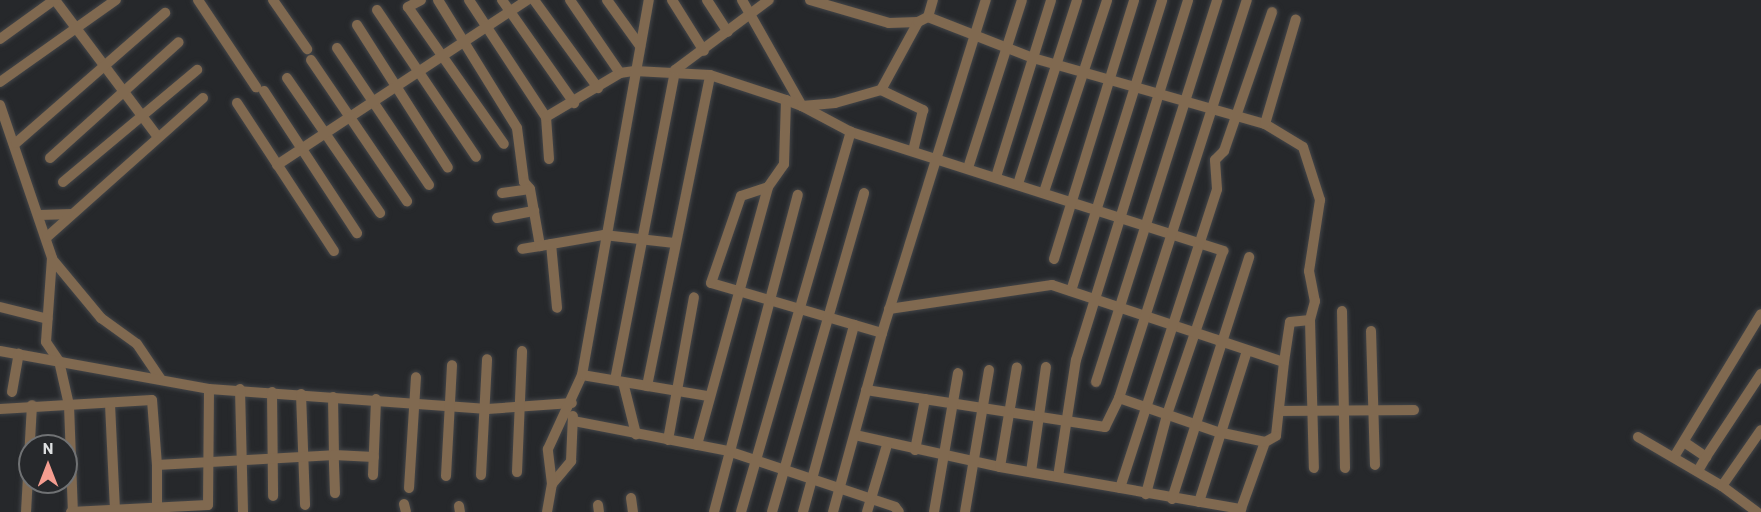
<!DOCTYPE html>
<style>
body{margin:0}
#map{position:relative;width:1761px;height:512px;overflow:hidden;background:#26282b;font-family:Barlow,sans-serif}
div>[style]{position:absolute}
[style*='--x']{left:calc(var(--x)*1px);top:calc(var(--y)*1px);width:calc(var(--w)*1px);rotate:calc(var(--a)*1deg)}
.roads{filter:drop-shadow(0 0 2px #434548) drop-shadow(0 0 2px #434548)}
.minor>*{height:10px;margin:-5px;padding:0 5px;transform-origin:5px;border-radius:5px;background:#806950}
span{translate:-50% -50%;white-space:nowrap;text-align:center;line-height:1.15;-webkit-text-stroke:5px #26282b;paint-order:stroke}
.north{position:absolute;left:18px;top:434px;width:60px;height:60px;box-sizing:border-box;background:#26282b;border:2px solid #707274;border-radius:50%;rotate:0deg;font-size:16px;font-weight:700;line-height:24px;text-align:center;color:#dee0e1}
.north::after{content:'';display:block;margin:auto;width:21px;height:27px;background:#f59d90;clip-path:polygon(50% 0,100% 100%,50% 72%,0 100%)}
</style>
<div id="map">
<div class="roads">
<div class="minor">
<div style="--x:55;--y:0;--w:171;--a:53.1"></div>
<div style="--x:198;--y:0;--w:105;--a:56.3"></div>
<div style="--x:273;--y:0;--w:60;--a:55.2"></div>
<div style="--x:421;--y:0;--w:15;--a:152"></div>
<div style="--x:408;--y:7;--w:167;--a:55"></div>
<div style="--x:438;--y:0;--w:150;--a:58.3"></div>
<div style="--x:517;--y:128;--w:54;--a:82.6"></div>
<div style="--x:524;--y:182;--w:9;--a:49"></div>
<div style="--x:530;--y:189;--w:58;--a:80"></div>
<div style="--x:540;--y:246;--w:18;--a:171"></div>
<div style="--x:469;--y:0;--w:140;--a:56.7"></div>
<div style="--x:546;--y:117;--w:42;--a:85.9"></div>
<div style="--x:502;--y:0;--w:126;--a:55"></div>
<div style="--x:534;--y:0;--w:109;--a:54"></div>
<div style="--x:570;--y:0;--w:88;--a:55.6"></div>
<div style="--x:607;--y:0;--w:57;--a:54.3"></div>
<div style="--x:672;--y:0;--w:60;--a:57.9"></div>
<div style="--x:707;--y:0;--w:38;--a:57"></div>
<div style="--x:742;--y:0;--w:122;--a:60.5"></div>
<div style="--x:802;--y:106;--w:55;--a:28"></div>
<div style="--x:851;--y:132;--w:391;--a:17.7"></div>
<div style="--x:1223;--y:251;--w:173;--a:108.9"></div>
<div style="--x:1167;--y:415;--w:82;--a:104.9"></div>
<div style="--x:810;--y:0;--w:82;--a:16.2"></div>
<div style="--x:889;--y:23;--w:29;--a:-2"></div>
<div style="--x:377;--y:10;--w:177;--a:56"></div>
<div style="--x:928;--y:17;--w:113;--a:21.3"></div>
<div style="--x:1033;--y:58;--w:241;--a:15.9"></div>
<div style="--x:1265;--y:124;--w:44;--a:31.2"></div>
<div style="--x:1303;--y:147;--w:56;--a:72.2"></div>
<div style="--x:1320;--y:200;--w:72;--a:98.8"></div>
<div style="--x:1309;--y:271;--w:31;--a:79"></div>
<div style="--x:1315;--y:301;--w:20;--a:105"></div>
<div style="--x:1310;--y:320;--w:148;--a:88.5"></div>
<div style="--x:357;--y:25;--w:169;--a:57.5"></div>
<div style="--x:0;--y:39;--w:67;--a:-35.8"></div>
<div style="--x:337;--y:48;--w:165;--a:56.1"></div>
<div style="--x:311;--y:60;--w:171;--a:55.8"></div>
<div style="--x:287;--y:78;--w:164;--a:55.4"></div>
<div style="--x:0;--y:82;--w:142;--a:-35.3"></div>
<div style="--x:881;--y:90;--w:47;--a:25.5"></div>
<div style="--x:923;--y:110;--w:42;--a:103.7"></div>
<div style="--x:264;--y:91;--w:170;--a:56.8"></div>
<div style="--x:237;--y:103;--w:177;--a:56.8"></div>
<div style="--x:0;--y:105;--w:162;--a:71.2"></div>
<div style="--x:52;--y:258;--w:84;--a:94.1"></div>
<div style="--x:46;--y:342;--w:23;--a:56"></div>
<div style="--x:59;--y:361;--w:45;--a:77.2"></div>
<div style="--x:69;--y:405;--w:107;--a:87.9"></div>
<div style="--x:546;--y:117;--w:86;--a:-30.7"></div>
<div style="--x:620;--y:73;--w:15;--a:-8"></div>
<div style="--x:635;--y:71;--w:75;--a:3.1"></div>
<div style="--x:710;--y:75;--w:80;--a:18.2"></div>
<div style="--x:1265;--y:124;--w:109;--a:-73.6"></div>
<div style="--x:16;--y:143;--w:198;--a:-41.1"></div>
<div style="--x:50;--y:158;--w:173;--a:-42"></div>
<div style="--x:277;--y:165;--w:300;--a:-33.4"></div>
<div style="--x:968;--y:168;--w:176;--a:-72.2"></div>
<div style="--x:996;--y:177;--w:185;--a:-72.7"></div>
<div style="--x:63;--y:182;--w:175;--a:-39.9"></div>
<div style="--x:1018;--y:184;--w:193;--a:-72.2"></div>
<div style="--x:1044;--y:192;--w:202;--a:-71.8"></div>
<div style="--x:502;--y:193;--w:28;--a:-8"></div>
<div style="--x:40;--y:215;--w:32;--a:-2"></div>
<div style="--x:497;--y:218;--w:38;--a:-11"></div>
<div style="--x:47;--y:237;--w:209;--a:-41.7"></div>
<div style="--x:551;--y:244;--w:64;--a:84.6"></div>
<div style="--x:540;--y:246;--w:65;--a:-9.8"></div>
<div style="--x:604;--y:235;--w:71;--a:6.4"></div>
<div style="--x:52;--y:259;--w:77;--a:50.3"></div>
<div style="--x:101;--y:318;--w:44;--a:35.8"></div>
<div style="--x:137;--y:344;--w:41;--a:55.9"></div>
<div style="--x:1054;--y:259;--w:271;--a:-72.8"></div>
<div style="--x:1071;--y:291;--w:305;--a:-72.6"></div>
<div style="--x:0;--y:307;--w:49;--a:14"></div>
<div style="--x:889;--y:309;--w:165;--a:-8.4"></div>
<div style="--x:1052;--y:285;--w:244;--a:18.4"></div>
<div style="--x:1284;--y:362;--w:74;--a:96.2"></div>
<div style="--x:1276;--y:436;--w:13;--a:151"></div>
<div style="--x:1265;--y:442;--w:74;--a:109.7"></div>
<div style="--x:1342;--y:311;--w:157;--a:88.9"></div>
<div style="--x:1371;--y:331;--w:134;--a:88.3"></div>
<div style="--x:882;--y:333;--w:178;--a:-163.7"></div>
<div style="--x:711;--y:283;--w:92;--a:-71"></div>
<div style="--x:741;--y:196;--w:28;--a:-18"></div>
<div style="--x:768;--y:187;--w:28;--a:-55"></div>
<div style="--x:784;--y:164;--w:64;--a:-88.2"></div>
<div style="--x:786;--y:100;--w:17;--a:21"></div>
<div style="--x:802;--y:106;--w:33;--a:-5"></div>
<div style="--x:835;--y:103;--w:48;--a:-15.8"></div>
<div style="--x:881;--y:90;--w:77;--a:-61.4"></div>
<div style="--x:918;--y:22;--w:11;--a:-27"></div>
<div style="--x:928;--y:17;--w:18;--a:-74"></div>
<div style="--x:0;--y:351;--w:212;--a:10.3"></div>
<div style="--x:209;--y:389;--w:279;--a:4.1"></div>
<div style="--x:487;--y:409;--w:85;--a:-4"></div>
<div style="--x:1284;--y:362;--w:40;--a:-81.5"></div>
<div style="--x:1290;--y:322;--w:20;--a:-6"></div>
<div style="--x:582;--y:375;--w:128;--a:9.5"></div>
<div style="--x:615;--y:380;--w:316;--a:-79"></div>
<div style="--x:675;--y:70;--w:117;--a:-36.7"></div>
<div style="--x:623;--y:382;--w:54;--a:76"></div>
<div style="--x:1096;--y:382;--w:401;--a:-72.4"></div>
<div style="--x:647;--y:386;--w:317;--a:-78.5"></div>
<div style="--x:240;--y:389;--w:123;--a:88.6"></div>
<div style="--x:866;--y:390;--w:242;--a:8.8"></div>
<div style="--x:1105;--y:427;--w:32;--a:-64"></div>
<div style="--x:1119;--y:398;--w:418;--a:-72.2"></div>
<div style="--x:12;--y:392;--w:39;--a:-80"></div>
<div style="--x:272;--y:392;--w:104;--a:89.4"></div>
<div style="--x:301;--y:394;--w:111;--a:87.9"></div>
<div style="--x:1119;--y:398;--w:105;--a:19"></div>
<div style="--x:1218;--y:432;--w:48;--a:12"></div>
<div style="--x:110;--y:404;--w:108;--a:87.3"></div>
<div style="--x:0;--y:409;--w:152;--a:-3.4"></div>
<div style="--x:152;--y:400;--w:65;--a:85.6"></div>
<div style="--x:157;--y:465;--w:177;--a:-3.2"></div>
<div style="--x:334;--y:455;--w:58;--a:-91"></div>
<div style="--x:1281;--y:411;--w:133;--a:-0.4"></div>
<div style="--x:574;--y:421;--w:157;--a:11"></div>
<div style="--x:728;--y:451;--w:176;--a:18.5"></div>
<div style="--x:895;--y:507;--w:6;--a:51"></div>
<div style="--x:855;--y:435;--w:148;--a:12.4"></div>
<div style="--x:1000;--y:467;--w:245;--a:9.9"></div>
<div style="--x:1638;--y:437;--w:97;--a:30.3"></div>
<div style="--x:1722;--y:486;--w:44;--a:36.6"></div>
<div style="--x:668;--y:440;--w:145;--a:-79.7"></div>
<div style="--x:1684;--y:442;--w:27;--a:34"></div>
<div style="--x:1706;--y:457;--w:16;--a:120"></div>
<div style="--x:697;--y:445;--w:268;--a:-74.6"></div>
<div style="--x:915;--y:450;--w:52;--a:-78.9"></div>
<div style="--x:1674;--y:457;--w:167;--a:-58.7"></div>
<div style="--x:1706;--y:457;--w:100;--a:-56.5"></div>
<div style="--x:157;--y:465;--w:47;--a:90"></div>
<div style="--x:1000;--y:467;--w:101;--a:-80.4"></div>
<div style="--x:517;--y:472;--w:121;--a:-87.6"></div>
<div style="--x:1031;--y:472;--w:106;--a:-81.9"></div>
<div style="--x:373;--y:475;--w:76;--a:-87.7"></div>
<div style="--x:481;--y:475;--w:116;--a:-87"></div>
<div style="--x:446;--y:476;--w:111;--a:-86.9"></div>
<div style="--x:1058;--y:477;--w:118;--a:-81.3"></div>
<div style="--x:1076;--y:360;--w:377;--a:-72.7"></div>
<div style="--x:552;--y:484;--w:30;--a:-50"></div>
<div style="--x:571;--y:461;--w:45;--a:-87.5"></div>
<div style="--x:1722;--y:486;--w:68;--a:-55.1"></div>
<div style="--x:409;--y:488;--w:111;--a:-86.4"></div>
<div style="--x:1120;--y:488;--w:314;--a:-72"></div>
<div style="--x:1217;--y:189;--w:29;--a:-94"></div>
<div style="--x:1215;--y:160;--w:13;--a:-45"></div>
<div style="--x:1224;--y:151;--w:147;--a:-70.9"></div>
<div style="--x:335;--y:493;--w:38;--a:-92"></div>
<div style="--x:334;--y:455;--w:40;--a:2.9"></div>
<div style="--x:631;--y:498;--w:14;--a:82"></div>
<div style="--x:1172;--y:499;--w:254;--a:-72.3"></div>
<div style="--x:1199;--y:502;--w:158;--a:-72.4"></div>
<div style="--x:404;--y:504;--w:8;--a:76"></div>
<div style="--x:598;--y:505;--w:7;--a:82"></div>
<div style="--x:459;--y:506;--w:6;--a:81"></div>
<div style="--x:26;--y:512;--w:107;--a:-86.8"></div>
<div style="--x:71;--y:512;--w:137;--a:-2.9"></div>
<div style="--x:208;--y:505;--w:116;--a:-89.5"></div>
<div style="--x:547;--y:512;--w:28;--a:-80"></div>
<div style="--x:552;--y:484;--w:35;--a:-97"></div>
<div style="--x:548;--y:449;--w:81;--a:-65.3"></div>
<div style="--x:582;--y:375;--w:381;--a:-79.9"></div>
<div style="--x:714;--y:512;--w:328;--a:-75.2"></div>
<div style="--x:741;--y:512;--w:396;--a:-73.9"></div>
<div style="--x:772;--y:512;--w:332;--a:-73.9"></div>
<div style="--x:803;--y:512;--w:194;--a:-74.7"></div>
<div style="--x:833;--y:512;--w:186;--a:-74.7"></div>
<div style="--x:882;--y:333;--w:349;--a:-72.7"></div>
<div style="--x:867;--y:512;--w:70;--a:-73.4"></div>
<div style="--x:934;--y:512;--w:141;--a:-80.2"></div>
<div style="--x:965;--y:512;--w:144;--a:-80.4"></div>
</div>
</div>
<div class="north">N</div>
</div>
